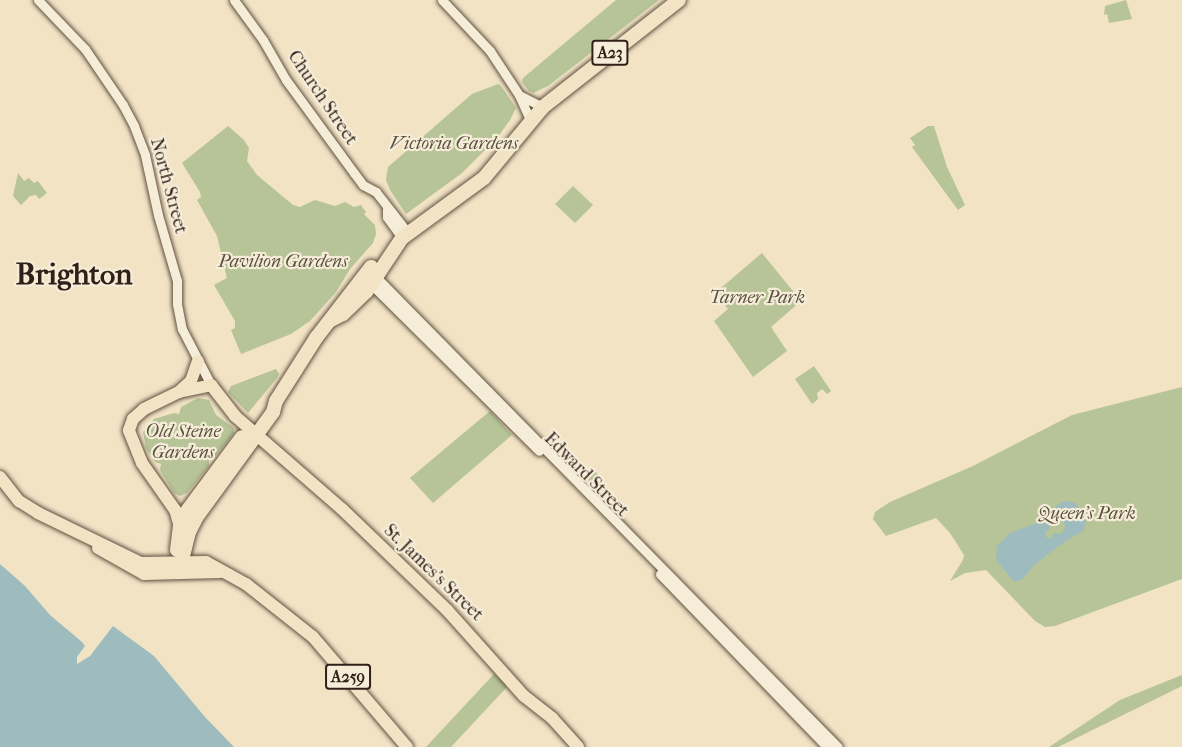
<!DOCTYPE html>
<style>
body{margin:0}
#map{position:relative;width:1182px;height:747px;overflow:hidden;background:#f1e3c4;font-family:"IM FELL French Canon",serif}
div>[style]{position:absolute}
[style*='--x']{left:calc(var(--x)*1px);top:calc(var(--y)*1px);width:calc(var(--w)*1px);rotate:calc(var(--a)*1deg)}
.green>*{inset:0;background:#b6c497}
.water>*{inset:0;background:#9ebcbd}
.roads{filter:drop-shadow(0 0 2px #615143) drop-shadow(0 0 2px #615143)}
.minor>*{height:9px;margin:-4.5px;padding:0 4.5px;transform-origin:4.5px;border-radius:4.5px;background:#f6edd9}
.major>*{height:12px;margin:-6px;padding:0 6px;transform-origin:6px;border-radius:6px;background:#f1e3c4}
.highway>*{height:14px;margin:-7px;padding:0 7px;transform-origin:7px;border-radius:7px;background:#f1e3c4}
span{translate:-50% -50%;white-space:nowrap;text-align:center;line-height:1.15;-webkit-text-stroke:4.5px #f6edd9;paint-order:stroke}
.shield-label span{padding:2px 4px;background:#f6edd9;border:2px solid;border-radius:4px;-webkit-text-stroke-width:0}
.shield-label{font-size:16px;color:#312018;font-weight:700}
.street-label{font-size:18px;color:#312018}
.park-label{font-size:18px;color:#59513e;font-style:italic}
.town-label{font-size:30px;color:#312018;font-weight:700}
</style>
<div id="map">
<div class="green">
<div style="clip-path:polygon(616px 0,659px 0,548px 86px,533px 93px,529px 91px,522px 82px,523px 78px)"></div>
<div style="clip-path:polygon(1126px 0,1132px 19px,1109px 23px,1107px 14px,1104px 15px,1105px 6px)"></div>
<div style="clip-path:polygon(498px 84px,501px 86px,516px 108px,510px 120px,497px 138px,462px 173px,406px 214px,390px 190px,386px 180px,388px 167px,472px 94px)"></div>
<div style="clip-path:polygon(228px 126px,244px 140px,249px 148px,247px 161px,257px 175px,293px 205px,300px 207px,315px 200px,335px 206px,345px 202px,354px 207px,361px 205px,366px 212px,364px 214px,375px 225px,376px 234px,373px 243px,350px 269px,336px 292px,310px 321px,291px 334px,241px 354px,231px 330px,235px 328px,235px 321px,214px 285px,227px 278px,217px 236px,197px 200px,201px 197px,200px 192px,182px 163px)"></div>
<div style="clip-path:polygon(928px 126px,934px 126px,947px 167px,965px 205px,958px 210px,912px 147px,915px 145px,910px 138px)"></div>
<div style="clip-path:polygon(18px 173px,24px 181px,29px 178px,34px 183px,38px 181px,47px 193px,39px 199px,36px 195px,30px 196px,21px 205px,13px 196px)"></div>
<div style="clip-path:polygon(573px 186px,593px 205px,575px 223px,555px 204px)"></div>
<div style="clip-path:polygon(762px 253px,801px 301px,771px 327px,787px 351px,753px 377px,714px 321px,728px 309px,715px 293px)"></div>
<div style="clip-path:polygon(814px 366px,831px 391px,827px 394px,822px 389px,817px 393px,818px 399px,812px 404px,795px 379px)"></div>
<div style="clip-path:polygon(276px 369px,279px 374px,277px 378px,248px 413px,228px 392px,231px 386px)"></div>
<div style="clip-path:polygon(1182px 387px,1182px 579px,1055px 626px,1045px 627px,1035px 621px,986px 570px,965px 573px,950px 581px,963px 560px,964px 555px,950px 533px,936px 518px,886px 536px,873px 519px,875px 512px,890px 502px,973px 466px,1072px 415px)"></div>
<div style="clip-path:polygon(198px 398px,209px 400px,216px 415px,234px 428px,234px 433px,214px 458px,209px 459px,209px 466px,187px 493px,180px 496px,174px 493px,160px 470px,161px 464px,155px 462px,146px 448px,143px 432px,154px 419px,174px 413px,179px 414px,181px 407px)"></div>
<div style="clip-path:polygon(490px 411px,512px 435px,433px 503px,410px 478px)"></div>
<div style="clip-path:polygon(596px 472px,612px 495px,606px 499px,602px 499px,587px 482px,587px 479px)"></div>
<div style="clip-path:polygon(494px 674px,506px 684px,506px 688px,451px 747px,426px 747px)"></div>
<div style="clip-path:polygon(1182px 675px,1182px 686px,1058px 747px,1049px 747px,1120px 700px)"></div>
</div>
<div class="water">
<div style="clip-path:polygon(evenodd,1066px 501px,1075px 503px,1082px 511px,1086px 522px,1084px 530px,1060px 545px,1034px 565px,1023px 579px,1014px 582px,996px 560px,997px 546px,1010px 533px,1044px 520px,1057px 505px,1066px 501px,1055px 519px,1064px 522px,1065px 529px,1061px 534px,1053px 533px,1052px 538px,1047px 538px,1045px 532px,1050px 529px,1050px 523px,1055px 519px)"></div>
<div style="clip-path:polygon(0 564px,25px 586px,50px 615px,82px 642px,85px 646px,77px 657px,77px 664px,90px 656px,113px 626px,154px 656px,205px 717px,234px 747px,0 747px)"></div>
</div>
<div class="roads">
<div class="minor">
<div style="--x:38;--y:0;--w:68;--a:46.2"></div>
<div style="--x:85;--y:49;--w:68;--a:55.8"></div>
<div style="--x:123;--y:105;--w:24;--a:62"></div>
<div style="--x:134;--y:126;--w:31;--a:69"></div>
<div style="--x:145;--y:155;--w:61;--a:77.8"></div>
<div style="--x:158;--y:215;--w:69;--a:73.9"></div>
<div style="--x:177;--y:281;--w:23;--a:90"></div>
<div style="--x:177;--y:304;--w:25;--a:79"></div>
<div style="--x:182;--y:329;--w:63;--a:62.6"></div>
<div style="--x:234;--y:0;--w:49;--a:54.1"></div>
<div style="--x:263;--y:40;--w:46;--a:60.1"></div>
<div style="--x:286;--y:80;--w:115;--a:53.8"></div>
<div style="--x:354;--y:173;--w:15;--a:53"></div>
<div style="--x:363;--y:185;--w:15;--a:28"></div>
<div style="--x:376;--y:192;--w:52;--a:52"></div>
<div style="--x:442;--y:0;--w:70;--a:46.7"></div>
<div style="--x:490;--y:51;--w:53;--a:56.6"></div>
<div style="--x:519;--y:95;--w:27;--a:66"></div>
<div style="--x:519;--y:95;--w:27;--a:27"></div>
<div style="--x:387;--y:209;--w:8;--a:90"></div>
<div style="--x:387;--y:217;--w:26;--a:54"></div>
<div style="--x:373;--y:274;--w:663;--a:45.49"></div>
<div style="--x:368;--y:281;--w:241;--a:44.8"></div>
<div style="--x:660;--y:574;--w:240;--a:46"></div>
</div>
<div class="major">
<div style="--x:179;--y:392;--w:16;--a:-43"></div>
<div style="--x:191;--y:381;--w:21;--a:-71"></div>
<div style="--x:0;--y:477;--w:31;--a:52"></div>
<div style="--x:19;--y:501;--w:22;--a:32"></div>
<div style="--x:38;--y:513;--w:114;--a:25.9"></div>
<div style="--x:141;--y:563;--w:65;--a:-0.9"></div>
<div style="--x:206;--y:562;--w:46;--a:28.8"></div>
<div style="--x:246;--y:584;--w:85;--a:38.3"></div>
<div style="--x:313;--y:637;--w:145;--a:49.5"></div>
<div style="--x:180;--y:527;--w:18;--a:-106"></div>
<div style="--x:175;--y:510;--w:57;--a:-125.1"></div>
<div style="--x:142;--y:463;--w:35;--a:-112"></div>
<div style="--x:129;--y:430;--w:12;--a:-70"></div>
<div style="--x:133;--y:419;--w:15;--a:-42"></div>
<div style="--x:144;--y:409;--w:39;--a:-26"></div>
<div style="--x:179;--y:392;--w:33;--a:-12"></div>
<div style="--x:211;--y:385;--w:39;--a:52"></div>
<div style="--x:235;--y:416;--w:142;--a:41"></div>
<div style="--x:342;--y:509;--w:146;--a:43.9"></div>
<div style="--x:447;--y:610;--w:115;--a:48.2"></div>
<div style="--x:524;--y:696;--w:36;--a:38"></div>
<div style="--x:552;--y:718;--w:39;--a:48"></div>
<div style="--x:98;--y:548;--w:53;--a:29.5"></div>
<div style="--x:144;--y:574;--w:76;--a:-1.5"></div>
</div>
<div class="highway">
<div style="--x:331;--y:320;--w:13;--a:-27"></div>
<div style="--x:343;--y:314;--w:32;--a:-44"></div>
<div style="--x:366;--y:292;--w:65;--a:-56.3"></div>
<div style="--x:402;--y:238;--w:102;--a:-36.2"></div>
<div style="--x:484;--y:178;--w:92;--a:-50.3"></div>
<div style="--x:543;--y:107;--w:173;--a:-38.2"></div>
<div style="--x:177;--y:550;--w:23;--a:-83"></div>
<div style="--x:180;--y:527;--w:17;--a:-66"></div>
<div style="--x:187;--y:511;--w:92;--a:-53.4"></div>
<div style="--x:179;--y:572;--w:41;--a:-76"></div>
<div style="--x:189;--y:532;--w:16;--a:-63"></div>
<div style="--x:196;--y:518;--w:131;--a:-54"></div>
<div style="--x:273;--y:412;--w:11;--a:-75"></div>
<div style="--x:276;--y:401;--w:75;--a:-57.6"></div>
<div style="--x:316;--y:338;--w:90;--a:-52.2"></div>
</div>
</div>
<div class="shield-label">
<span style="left:610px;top:53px">A23</span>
<span style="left:348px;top:677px">A259</span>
</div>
<div class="street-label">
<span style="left:322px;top:98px;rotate:56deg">Church Street</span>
<span style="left:168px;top:186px;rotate:75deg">North Street</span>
<span style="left:586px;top:475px;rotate:45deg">Edward Street</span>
<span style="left:433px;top:573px;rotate:44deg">St. James's Street</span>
</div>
<div class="park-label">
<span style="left:454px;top:144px">Victoria Gardens</span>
<span style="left:283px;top:262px">Pavilion Gardens</span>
<span style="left:757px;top:298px">Tarner Park</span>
<span style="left:183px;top:443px">Old Steine<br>Gardens</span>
<span style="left:1087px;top:514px">Queen's Park</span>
</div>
<div class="town-label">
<span style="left:74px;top:275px">Brighton</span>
</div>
</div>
